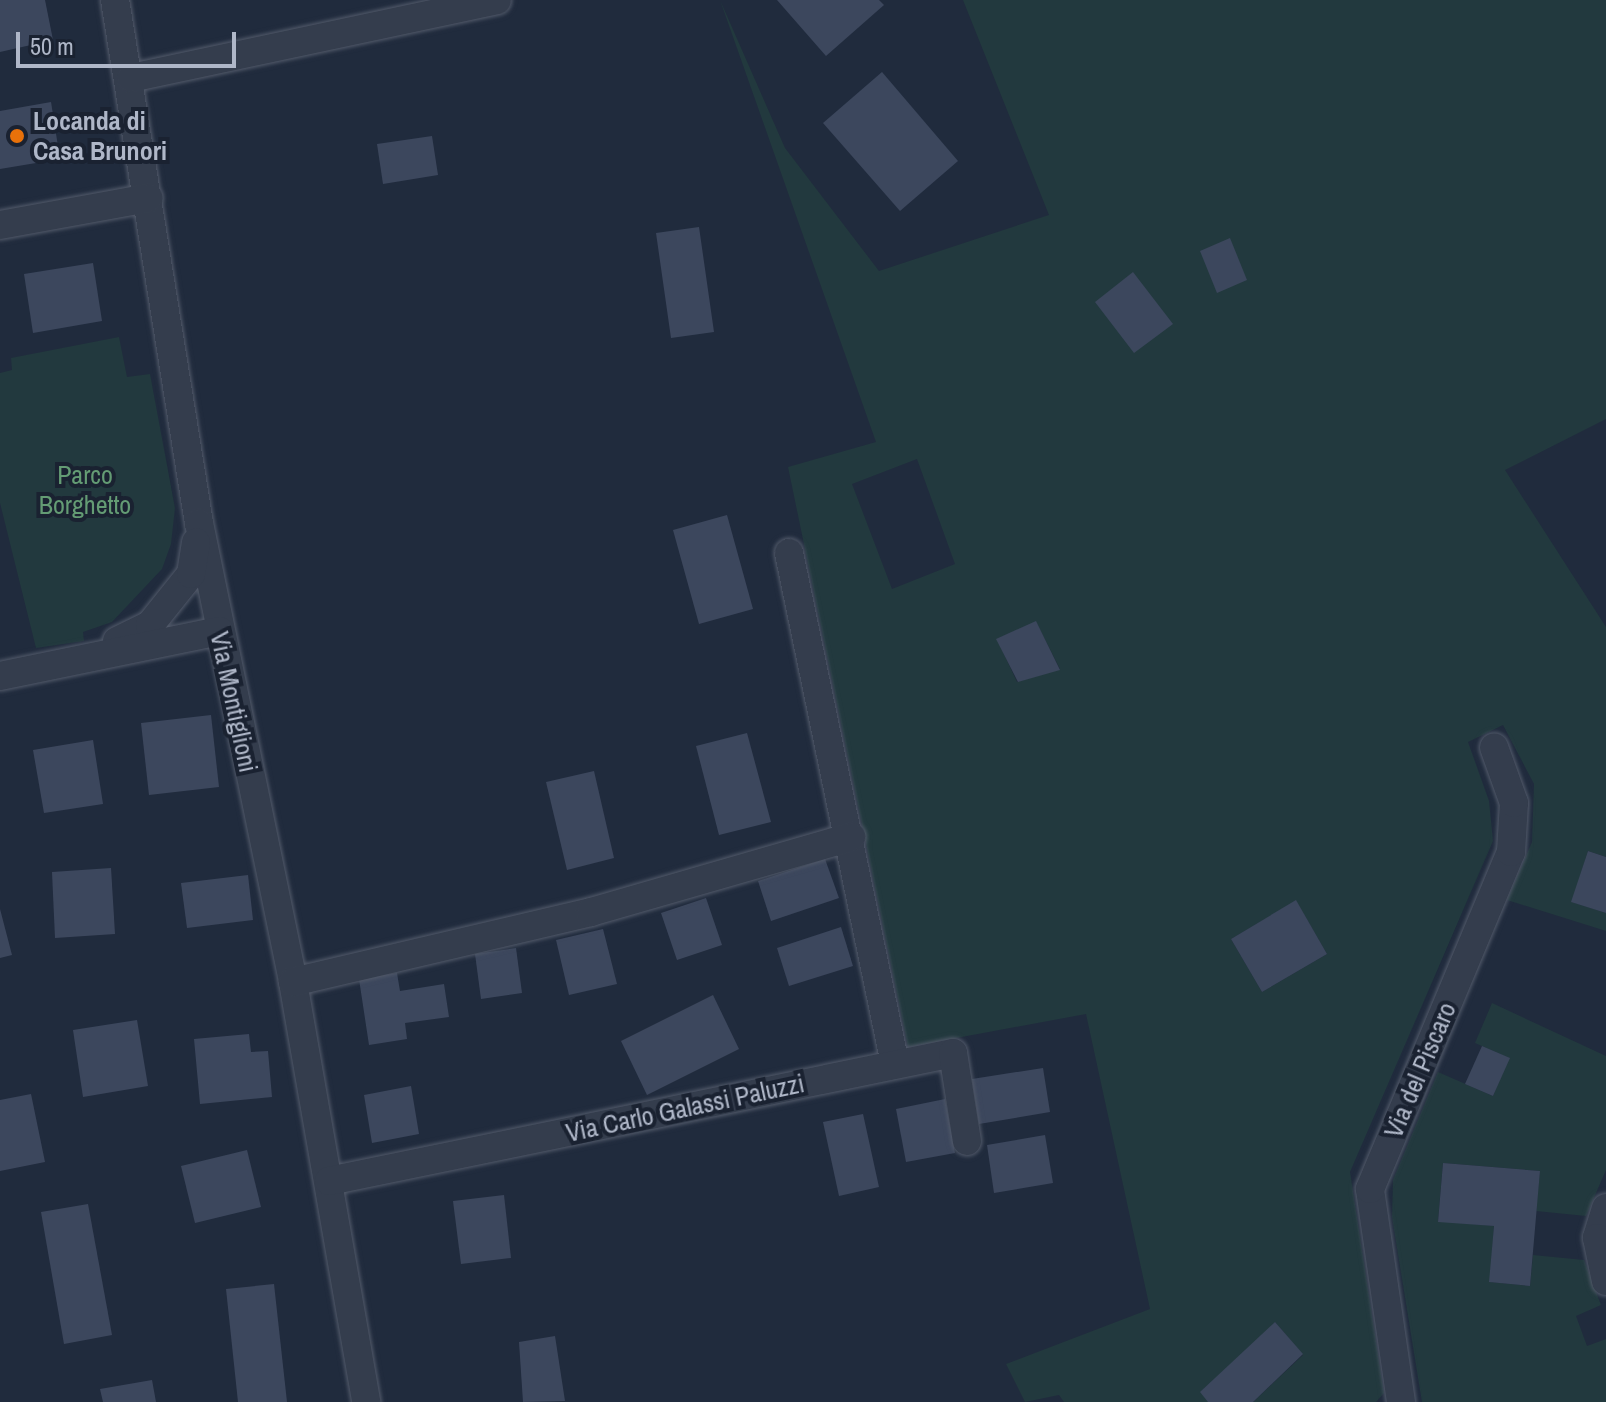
<!DOCTYPE html>
<style>
body{margin:0}
#map{position:relative;width:1606px;height:1402px;overflow:hidden;background:#202b3d;font-family:"Archivo Narrow",sans-serif}
div>[style]{position:absolute}
[style*='--x']{left:calc(var(--x)*1px);top:calc(var(--y)*1px);width:calc(var(--w)*1px);rotate:calc(var(--a)*1deg)}
.green>*{inset:0;background:#22393e}
.building>*{inset:0;background:#3c475d}
.roads{filter:drop-shadow(0 0 2px #525a6a) drop-shadow(0 0 2px #525a6a)}
.minor>*{height:28px;margin:-14px;padding:0 14px;transform-origin:14px;border-radius:14px;background:#343d4d}
.dots>*{width:22px;height:22px;translate:-50% -50%;box-sizing:border-box;border:4px solid #1a2231;border-radius:50%}
span{translate:-50% -50%;white-space:nowrap;text-align:center;line-height:1.15;-webkit-text-stroke:8px #1a2231;paint-order:stroke}
.poi-label{font-size:26px;color:#afb7c8;font-weight:700}
.left{translate:0 -50%;text-align:left}
.park-label{font-size:26px;color:#649c74}
.street-label{font-size:26px;color:#afb7c8}
.scale{position:absolute;left:16px;top:32px;width:220px;height:36px;box-sizing:border-box;border:4px solid #afb7c8;border-top:0;padding-left:10px;font-size:24px;line-height:28px;white-space:nowrap;color:#afb7c8;-webkit-text-stroke:6px #1a2231;paint-order:stroke}
</style>
<div id="map">
<div class="green">
<div style="clip-path:polygon(evenodd,720px 0,785px 148px,879px 271px,1049px 215px,963px 0,1606px 0,1606px 419px,1505px 470px,1606px 627px,1606px 857px,1588px 851px,1572px 902px,1606px 913px,1606px 931px,1507px 900px,1532px 842px,1534px 784px,1503px 725px,1468px 742px,1489px 801px,1493px 841px,1350px 1172px,1384px 1393px,1376px 1402px,1253px 1402px,1303px 1355px,1275px 1322px,1208px 1402px,1064px 1402px,1059px 1395px,1025px 1402px,1006px 1364px,1150px 1309px,1086px 1014px,908px 1047px,788px 467px,876px 442px,720px 0,917px 459px,955px 564px,892px 589px,852px 484px,917px 459px,720px 0,1036px 622px,1060px 669px,1017px 682px,997px 639px,1036px 622px,720px 0,1296px 901px,1327px 954px,1262px 992px,1231px 939px,1296px 901px)"></div>
<div style="clip-path:polygon(119px 337px,127px 377px,150px 374px,175px 508px,171px 544px,162px 569px,112px 622px,83px 632px,84px 641px,36px 648px,0 503px,0 373px,12px 370px,11px 358px)"></div>
<div style="clip-path:polygon(1492px 1003px,1606px 1056px,1606px 1170px,1586px 1216px,1536px 1211px,1540px 1171px,1443px 1163px,1438px 1221px,1494px 1226px,1490px 1282px,1530px 1286px,1533px 1255px,1584px 1260px,1601px 1305px,1576px 1316px,1587px 1346px,1606px 1339px,1606px 1402px,1422px 1402px,1392px 1217px,1393px 1180px,1438px 1072px,1493px 1096px,1509px 1058px,1475px 1043px)"></div>
</div>
<div class="building">
<div style="clip-path:polygon(0 0,45px 0,53px 40px,0 52px)"></div>
<div style="clip-path:polygon(777px 0,879px 0,884px 5px,826px 56px)"></div>
<div style="clip-path:polygon(882px 72px,958px 161px,900px 211px,823px 123px)"></div>
<div style="clip-path:polygon(51px 102px,60px 159px,0 169px,0 111px)"></div>
<div style="clip-path:polygon(432px 136px,438px 175px,383px 184px,377px 144px)"></div>
<div style="clip-path:polygon(699px 227px,714px 332px,671px 338px,656px 233px)"></div>
<div style="clip-path:polygon(1230px 238px,1247px 280px,1217px 293px,1200px 251px)"></div>
<div style="clip-path:polygon(93px 263px,102px 321px,33px 333px,24px 274px)"></div>
<div style="clip-path:polygon(1133px 272px,1173px 324px,1134px 353px,1095px 302px)"></div>
<div style="clip-path:polygon(727px 515px,753px 609px,699px 624px,673px 530px)"></div>
<div style="clip-path:polygon(1036px 621px,1060px 670px,1018px 682px,996px 639px)"></div>
<div style="clip-path:polygon(211px 715px,219px 787px,149px 795px,141px 723px)"></div>
<div style="clip-path:polygon(747px 733px,771px 822px,719px 835px,696px 746px)"></div>
<div style="clip-path:polygon(93px 740px,103px 804px,44px 813px,33px 750px)"></div>
<div style="clip-path:polygon(594px 771px,614px 858px,567px 870px,546px 782px)"></div>
<div style="clip-path:polygon(1588px 851px,1606px 857px,1606px 913px,1571px 902px)"></div>
<div style="clip-path:polygon(825px 859px,839px 898px,771px 921px,758px 881px)"></div>
<div style="clip-path:polygon(111px 868px,115px 934px,55px 938px,52px 872px)"></div>
<div style="clip-path:polygon(248px 875px,253px 920px,187px 928px,181px 883px)"></div>
<div style="clip-path:polygon(706px 898px,722px 945px,677px 960px,661px 913px)"></div>
<div style="clip-path:polygon(1296px 900px,1327px 954px,1262px 992px,1231px 939px)"></div>
<div style="clip-path:polygon(0 909px,12px 955px,0 958px)"></div>
<div style="clip-path:polygon(841px 927px,853px 966px,789px 986px,777px 948px)"></div>
<div style="clip-path:polygon(603px 929px,617px 984px,569px 995px,556px 940px)"></div>
<div style="clip-path:polygon(516px 948px,522px 993px,481px 999px,475px 954px)"></div>
<div style="clip-path:polygon(397px 973px,400px 991px,444px 984px,449px 1017px,405px 1023px,407px 1039px,369px 1045px,359px 979px)"></div>
<div style="clip-path:polygon(713px 995px,739px 1049px,647px 1095px,621px 1041px)"></div>
<div style="clip-path:polygon(137px 1020px,148px 1086px,83px 1097px,73px 1030px)"></div>
<div style="clip-path:polygon(249px 1034px,251px 1052px,268px 1051px,272px 1097px,200px 1104px,194px 1039px)"></div>
<div style="clip-path:polygon(1482px 1046px,1510px 1058px,1493px 1096px,1465px 1084px)"></div>
<div style="clip-path:polygon(1043px 1068px,1050px 1112px,979px 1124px,972px 1079px)"></div>
<div style="clip-path:polygon(411px 1086px,419px 1134px,372px 1143px,364px 1095px)"></div>
<div style="clip-path:polygon(31px 1094px,45px 1162px,0 1171px,0 1100px)"></div>
<div style="clip-path:polygon(945px 1099px,955px 1153px,906px 1162px,896px 1109px)"></div>
<div style="clip-path:polygon(863px 1114px,879px 1187px,839px 1196px,823px 1122px)"></div>
<div style="clip-path:polygon(1045px 1135px,1053px 1183px,994px 1193px,987px 1145px)"></div>
<div style="clip-path:polygon(247px 1150px,261px 1207px,195px 1223px,181px 1166px)"></div>
<div style="clip-path:polygon(1443px 1163px,1540px 1171px,1530px 1286px,1489px 1282px,1494px 1226px,1438px 1222px)"></div>
<div style="clip-path:polygon(504px 1195px,511px 1258px,461px 1264px,453px 1201px)"></div>
<div style="clip-path:polygon(88px 1204px,112px 1335px,64px 1344px,41px 1212px)"></div>
<div style="clip-path:polygon(274px 1284px,287px 1402px,238px 1402px,226px 1289px)"></div>
<div style="clip-path:polygon(1275px 1322px,1303px 1354px,1253px 1402px,1208px 1402px,1200px 1392px)"></div>
<div style="clip-path:polygon(555px 1336px,565px 1401px,523px 1402px,519px 1342px)"></div>
<div style="clip-path:polygon(152px 1380px,156px 1402px,103px 1402px,100px 1389px)"></div>
</div>
<div class="roads">
<div class="minor">
<div style="--x:115;--y:0;--w:530;--a:80.88"></div>
<div style="--x:199;--y:523;--w:469;--a:78.4"></div>
<div style="--x:293;--y:982;--w:426;--a:80.1"></div>
<div style="--x:131;--y:78;--w:374;--a:-12"></div>
<div style="--x:0;--y:225;--w:151;--a:-10.3"></div>
<div style="--x:789;--y:553;--w:522;--a:78.28"></div>
<div style="--x:117;--y:641;--w:37;--a:-26"></div>
<div style="--x:150;--y:625;--w:65;--a:-51.2"></div>
<div style="--x:191;--y:574;--w:32;--a:-81"></div>
<div style="--x:0;--y:676;--w:224;--a:-11.6"></div>
<div style="--x:293;--y:982;--w:306;--a:-13.2"></div>
<div style="--x:591;--y:912;--w:271;--a:-16.1"></div>
<div style="--x:329;--y:1181;--w:637;--a:-11.59"></div>
<div style="--x:953;--y:1053;--w:89;--a:81"></div>
<div style="--x:1606;--y:1208;--w:31;--a:107"></div>
<div style="--x:1597;--y:1238;--w:44;--a:78.2"></div>
<div style="--x:1401;--y:1402;--w:215;--a:-98.3"></div>
<div style="--x:1370;--y:1189;--w:365;--a:-67.3"></div>
<div style="--x:1511;--y:852;--w:49;--a:-86.5"></div>
<div style="--x:1514;--y:803;--w:59;--a:-109.7"></div>
</div>
</div>
<div class="dots">
<div style="left:17px;top:136px;background:#e8710a"></div>
</div>
<div class="poi-label">
<span class="left" style="left:33px;top:136px">Locanda di<br>Casa Brunori</span>
</div>
<div class="park-label">
<span style="left:85px;top:490px">Parco<br>Borghetto</span>
</div>
<div class="street-label">
<span style="left:234px;top:702px;rotate:78deg">Via Montiglioni</span>
<span style="left:1420px;top:1070px;rotate:-67deg">Via del Piscaro</span>
<span style="left:685px;top:1108px;rotate:-12deg">Via Carlo Galassi Paluzzi</span>
</div>
<div class="scale">50 m</div>
</div>
